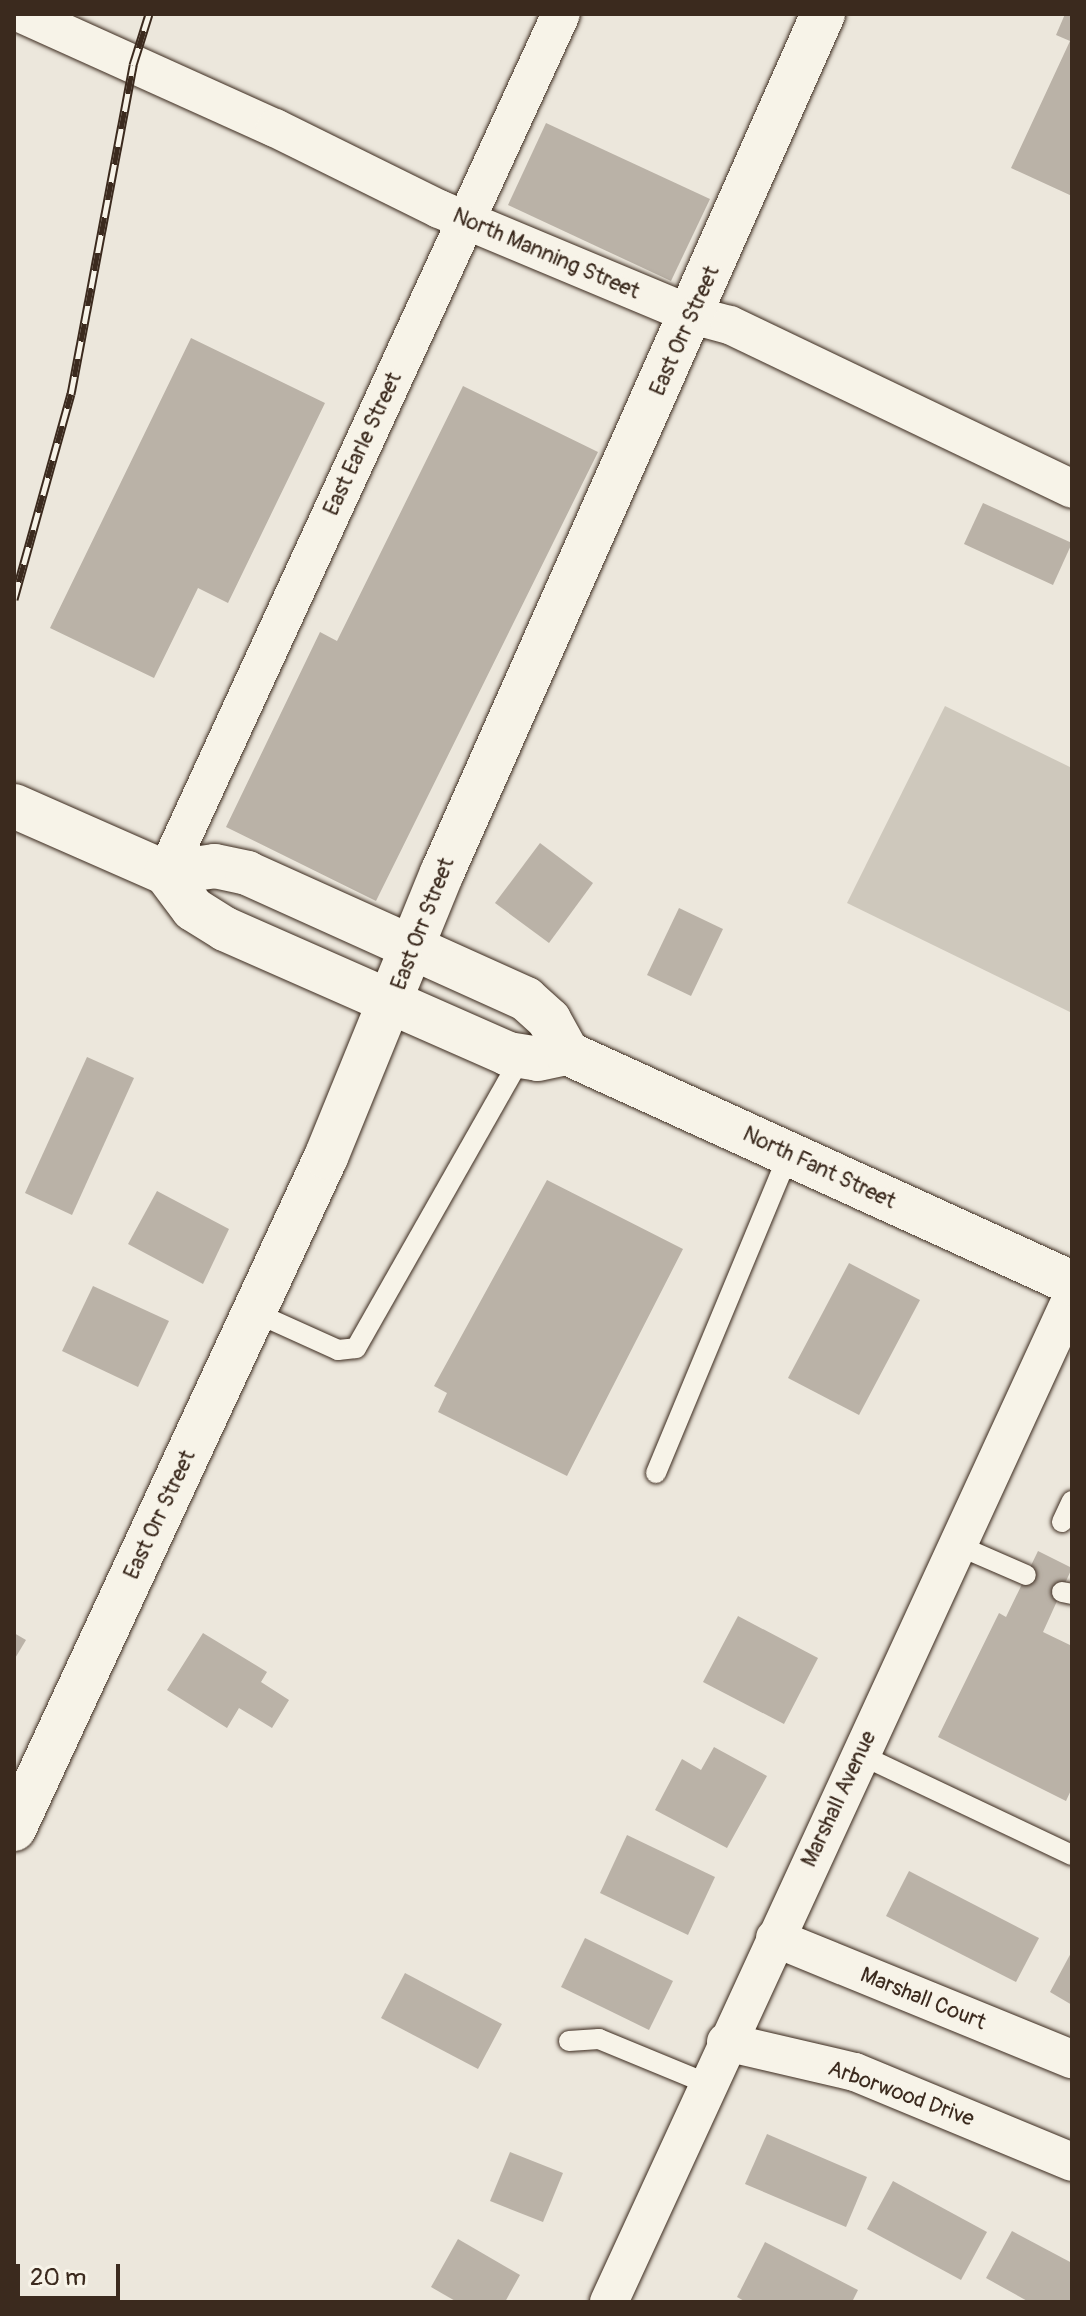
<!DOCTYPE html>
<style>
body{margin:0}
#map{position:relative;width:1086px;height:2316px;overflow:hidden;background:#ece7dc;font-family:Pangolin,sans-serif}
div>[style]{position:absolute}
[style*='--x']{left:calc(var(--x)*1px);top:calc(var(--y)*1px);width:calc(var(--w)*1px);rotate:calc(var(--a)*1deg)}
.green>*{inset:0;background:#cec8bc}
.building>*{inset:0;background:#bab2a7}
.roads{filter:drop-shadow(0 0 2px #3b2a1e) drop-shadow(0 0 2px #3b2a1e)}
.service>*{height:20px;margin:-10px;padding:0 10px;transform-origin:10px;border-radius:10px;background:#f7f3e8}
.minor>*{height:38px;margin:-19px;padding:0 19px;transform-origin:19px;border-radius:19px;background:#f7f3e8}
.tertiary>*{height:44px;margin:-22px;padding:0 22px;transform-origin:22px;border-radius:22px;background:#f7f3e8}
.secondary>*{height:44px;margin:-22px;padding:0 22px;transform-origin:22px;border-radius:22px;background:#f7f3e8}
.rail>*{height:9px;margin-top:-4.5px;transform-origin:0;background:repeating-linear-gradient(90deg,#f7f3e8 0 18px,#3b2a1e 0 36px);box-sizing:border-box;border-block:2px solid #3b2a1e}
span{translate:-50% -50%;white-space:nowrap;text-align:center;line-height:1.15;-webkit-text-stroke:7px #f7f3e8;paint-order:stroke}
.street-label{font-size:22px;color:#3b2a1e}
.frame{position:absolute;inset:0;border:16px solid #3b2a1e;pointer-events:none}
.scale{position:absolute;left:16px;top:2264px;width:104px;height:36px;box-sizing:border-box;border:4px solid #3b2a1e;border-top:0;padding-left:10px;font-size:24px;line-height:28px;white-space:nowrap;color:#3b2a1e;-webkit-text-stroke:6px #f7f3e8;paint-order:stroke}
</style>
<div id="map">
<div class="green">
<div style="clip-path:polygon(945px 706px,1072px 768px,1072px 1013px,847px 903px)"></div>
</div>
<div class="building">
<div style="clip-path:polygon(1065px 14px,1072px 14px,1072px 196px,1011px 168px,1070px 41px,1056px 35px)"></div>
<div style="clip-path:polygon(546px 123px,710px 199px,671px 281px,508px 205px)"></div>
<div style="clip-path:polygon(191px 338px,325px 403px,228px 603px,198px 588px,154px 678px,50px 628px)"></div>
<div style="clip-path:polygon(463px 386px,598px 452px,376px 901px,226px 827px,320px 632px,337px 641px)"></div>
<div style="clip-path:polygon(983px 503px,1072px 543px,1053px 585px,964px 544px)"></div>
<div style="clip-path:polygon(540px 843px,593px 883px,549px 943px,495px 903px)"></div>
<div style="clip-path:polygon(679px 908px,723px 929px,691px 996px,647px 975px)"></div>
<div style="clip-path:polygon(87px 1057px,134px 1078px,72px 1215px,25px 1193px)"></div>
<div style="clip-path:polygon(547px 1180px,683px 1249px,567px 1476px,438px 1412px,447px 1393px,434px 1386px)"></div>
<div style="clip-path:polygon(157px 1191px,229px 1229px,203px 1284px,128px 1244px)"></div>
<div style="clip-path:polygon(849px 1263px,920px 1300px,859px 1415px,788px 1378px)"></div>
<div style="clip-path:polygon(93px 1286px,169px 1321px,138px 1387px,62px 1351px)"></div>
<div style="clip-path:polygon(1038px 1551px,1072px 1568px,1043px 1632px,1072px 1646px,1072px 1788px,1066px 1801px,938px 1737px,999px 1613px,1006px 1617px)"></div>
<div style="clip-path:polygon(738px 1616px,818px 1658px,784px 1724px,703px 1682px)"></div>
<div style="clip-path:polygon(14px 1633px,26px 1640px,14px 1660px)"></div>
<div style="clip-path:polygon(203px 1633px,267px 1672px,261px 1682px,289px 1700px,272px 1728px,239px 1708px,227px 1728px,167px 1690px)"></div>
<div style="clip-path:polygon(714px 1747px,767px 1776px,727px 1848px,655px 1810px,682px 1759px,701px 1770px)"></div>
<div style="clip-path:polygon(627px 1835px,715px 1877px,688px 1935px,600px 1893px)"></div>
<div style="clip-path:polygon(909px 1871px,1039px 1938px,1016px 1982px,886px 1916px)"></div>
<div style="clip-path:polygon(585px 1938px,673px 1981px,649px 2030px,561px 1987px)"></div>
<div style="clip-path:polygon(1072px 1951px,1072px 2005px,1050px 1992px)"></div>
<div style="clip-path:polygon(405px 1973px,502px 2024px,478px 2069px,381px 2018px)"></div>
<div style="clip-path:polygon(767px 2134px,867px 2177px,846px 2227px,745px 2184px)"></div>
<div style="clip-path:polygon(510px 2152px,563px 2173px,543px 2222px,490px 2201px)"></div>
<div style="clip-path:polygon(893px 2181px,987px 2232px,961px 2280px,867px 2229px)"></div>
<div style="clip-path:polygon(1012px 2231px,1072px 2263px,1072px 2302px,1029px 2302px,986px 2278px)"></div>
<div style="clip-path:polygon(458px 2239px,520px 2275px,505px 2302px,457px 2302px,431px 2287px)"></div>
<div style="clip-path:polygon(765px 2242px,858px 2290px,852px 2302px,746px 2302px,737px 2297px)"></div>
</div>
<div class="roads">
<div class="service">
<div style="--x:254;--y:1312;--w:92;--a:24.3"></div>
<div style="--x:338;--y:1350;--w:18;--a:-6"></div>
<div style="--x:356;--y:1348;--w:336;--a:-60.4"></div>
<div style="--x:656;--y:1473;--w:346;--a:-67.4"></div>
<div style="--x:1062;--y:1522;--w:23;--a:-65"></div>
<div style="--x:957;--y:1545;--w:75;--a:23.5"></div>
<div style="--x:1062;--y:1592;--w:10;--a:11"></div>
<div style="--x:859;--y:1754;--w:236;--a:25.4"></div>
<div style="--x:569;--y:2041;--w:30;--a:-4"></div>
<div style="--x:599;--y:2039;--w:118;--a:22.4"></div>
</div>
<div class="minor">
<div style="--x:22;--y:14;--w:277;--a:24.3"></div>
<div style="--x:275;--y:128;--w:183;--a:26.3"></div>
<div style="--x:439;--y:209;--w:274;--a:22.7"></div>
<div style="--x:692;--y:315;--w:39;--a:15"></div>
<div style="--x:730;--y:325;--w:379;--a:25.6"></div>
<div style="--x:166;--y:873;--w:945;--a:-65.31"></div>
<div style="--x:775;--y:1938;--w:321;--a:22.2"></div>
<div style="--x:726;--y:2042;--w:132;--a:13.1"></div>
<div style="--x:855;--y:2072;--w:235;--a:22.5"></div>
<div style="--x:609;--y:2302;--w:1107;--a:-65.26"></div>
</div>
<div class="tertiary">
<div style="--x:14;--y:1829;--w:741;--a:-65.1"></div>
<div style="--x:326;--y:1157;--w:307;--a:-67.8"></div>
<div style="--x:442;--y:873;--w:940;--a:-66.08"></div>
</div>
<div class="secondary">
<div style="--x:14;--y:806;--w:166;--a:23.8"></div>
<div style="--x:166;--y:873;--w:45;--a:53.1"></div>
<div style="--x:193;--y:909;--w:38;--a:32"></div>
<div style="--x:225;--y:929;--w:309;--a:23.8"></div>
<div style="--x:508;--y:1054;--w:30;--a:9"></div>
<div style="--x:538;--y:1059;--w:30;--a:-12"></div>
<div style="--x:567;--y:1053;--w:555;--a:24.49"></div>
<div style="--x:166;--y:873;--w:49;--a:-8.1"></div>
<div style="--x:215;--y:866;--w:33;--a:12"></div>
<div style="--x:247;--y:873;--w:306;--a:24.3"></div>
<div style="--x:526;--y:999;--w:31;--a:42"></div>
<div style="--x:549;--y:1020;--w:38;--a:61"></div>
</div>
</div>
<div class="rail">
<div style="--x:14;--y:599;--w:213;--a:-74.5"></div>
<div style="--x:71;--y:394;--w:335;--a:-79.3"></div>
<div style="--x:133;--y:65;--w:53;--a:-72.6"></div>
</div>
<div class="street-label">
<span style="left:546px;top:254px;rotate:23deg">North Manning Street</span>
<span style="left:685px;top:331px;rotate:-66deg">East Orr Street</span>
<span style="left:363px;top:444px;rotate:-65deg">East Earle Street</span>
<span style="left:423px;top:924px;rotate:-69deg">East Orr Street</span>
<span style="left:819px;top:1168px;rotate:25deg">North Fant Street</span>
<span style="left:160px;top:1515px;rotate:-65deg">East Orr Street</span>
<span style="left:839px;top:1799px;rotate:-65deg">Marshall Avenue</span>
<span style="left:923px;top:1999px;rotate:22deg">Marshall Court</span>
<span style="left:901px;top:2094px;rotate:20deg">Arborwood Drive</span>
</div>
<div class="frame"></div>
<div class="scale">20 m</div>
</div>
